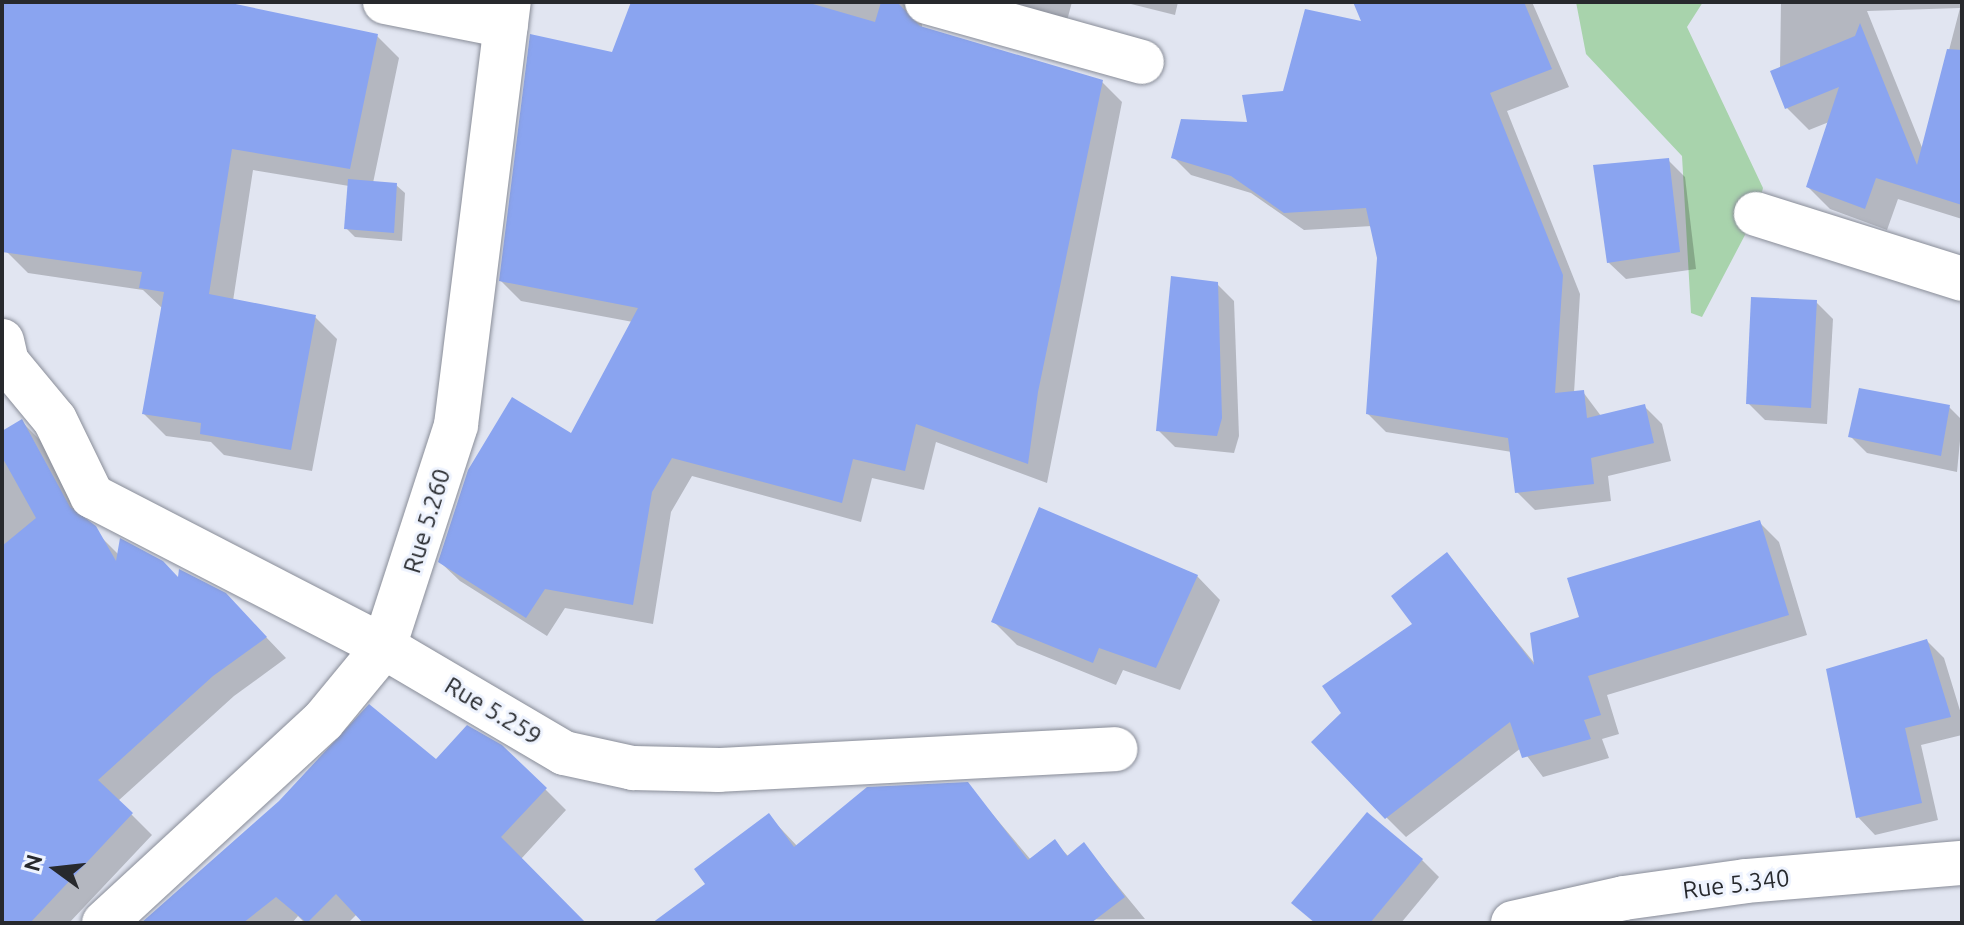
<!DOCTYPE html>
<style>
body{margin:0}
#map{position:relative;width:1964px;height:925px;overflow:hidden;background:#e1e5f1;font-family:Ubuntu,sans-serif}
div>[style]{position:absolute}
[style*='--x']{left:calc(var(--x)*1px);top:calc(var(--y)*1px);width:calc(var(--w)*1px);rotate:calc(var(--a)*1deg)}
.green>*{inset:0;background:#a8d3ac}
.shadow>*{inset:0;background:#0003}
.building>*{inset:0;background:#8aa4f0}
.roads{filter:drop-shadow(0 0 2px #898d98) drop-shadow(0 0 2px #898d98)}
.minor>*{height:44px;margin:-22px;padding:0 22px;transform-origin:22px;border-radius:22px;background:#fff}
span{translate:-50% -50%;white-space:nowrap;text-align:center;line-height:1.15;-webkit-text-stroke:6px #eef3fe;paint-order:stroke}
.street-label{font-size:24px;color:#27292d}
.frame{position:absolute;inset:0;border:4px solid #27292d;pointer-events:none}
.north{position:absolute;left:16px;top:829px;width:80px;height:80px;-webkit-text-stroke:6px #eef3fe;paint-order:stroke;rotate:285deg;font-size:22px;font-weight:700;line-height:32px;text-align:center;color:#27292d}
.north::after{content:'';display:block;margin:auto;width:28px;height:36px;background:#27292d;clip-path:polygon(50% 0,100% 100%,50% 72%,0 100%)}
</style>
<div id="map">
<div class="green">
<div style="clip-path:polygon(1576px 2px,1703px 2px,1687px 27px,1763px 188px,1756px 214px,1702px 317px,1691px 313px,1682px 156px,1586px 54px)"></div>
</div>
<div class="shadow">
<div style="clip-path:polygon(2px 2px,216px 2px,377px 36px,399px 58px,373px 183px,396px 185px,405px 193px,402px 241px,355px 237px,346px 228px,349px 186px,253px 170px,233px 301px,315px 317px,337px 339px,312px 471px,224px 455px,211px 442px,166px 436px,144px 414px,163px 309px,143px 290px,28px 273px,6px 251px)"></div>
<div style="clip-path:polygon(633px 2px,933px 2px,922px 16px,922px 29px,1102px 82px,1122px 102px,1047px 483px,936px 442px,924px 490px,872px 478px,861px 522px,692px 476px,671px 512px,653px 624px,565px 608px,547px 636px,460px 581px,440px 562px,571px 436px,633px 322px,521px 301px,501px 281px,613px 55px)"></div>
<div style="clip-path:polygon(973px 2px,1072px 2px,1065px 28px)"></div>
<div style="clip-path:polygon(1123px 2px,1178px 2px,1175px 15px)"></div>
<div style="clip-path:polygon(1355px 2px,1532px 2px,1569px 87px,1507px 111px,1580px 294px,1574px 393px,1583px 392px,1601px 416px,1644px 406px,1662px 424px,1671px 461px,1608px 476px,1611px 501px,1535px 510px,1517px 492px,1512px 452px,1386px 432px,1368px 414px,1379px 258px,1372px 226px,1304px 230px,1251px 193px,1191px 175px,1173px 157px,1249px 124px,1364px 23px)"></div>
<div style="clip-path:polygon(evenodd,1781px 2px,1962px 2px,1962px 219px,1898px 199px,1887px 230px,1830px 209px,1808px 187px,1829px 122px,1809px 130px,1787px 108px,1780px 69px,1781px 2px,1960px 8px,1923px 150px,1867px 11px,1960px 8px)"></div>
<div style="clip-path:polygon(1668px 160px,1685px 177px,1696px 269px,1626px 279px,1608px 262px)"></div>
<div style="clip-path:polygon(1217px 284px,1234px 301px,1239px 436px,1234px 453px,1175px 447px,1158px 430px)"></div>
<div style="clip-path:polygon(1816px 302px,1833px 319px,1827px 424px,1765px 420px,1748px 403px)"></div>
<div style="clip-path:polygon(1949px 407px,1962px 420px,1957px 472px,1867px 453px,1850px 436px)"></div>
<div style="clip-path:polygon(22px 422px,42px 442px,84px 520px,119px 555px,246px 616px,286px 658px,234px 696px,118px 801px,152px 835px,69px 923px,2px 923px,2px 433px)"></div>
<div style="clip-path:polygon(1760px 523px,1779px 542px,1807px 635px,1607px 695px,1619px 734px,1602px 739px,1609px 758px,1543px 777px,1521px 748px,1406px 837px,1387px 818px,1343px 714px,1415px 624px,1447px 555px,1536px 665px,1581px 618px)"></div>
<div style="clip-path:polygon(1197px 576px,1220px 600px,1180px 690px,1123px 670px,1116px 685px,1017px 645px,993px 621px)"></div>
<div style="clip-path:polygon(1927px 641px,1944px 658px,1962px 717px,1962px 735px,1921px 745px,1938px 820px,1875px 835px,1858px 817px)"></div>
<div style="clip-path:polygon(436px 762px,545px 789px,566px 810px,521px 859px,582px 923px,366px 923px,357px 914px,348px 923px,305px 923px,298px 916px,292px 923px,145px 923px)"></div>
<div style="clip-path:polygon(967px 784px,1031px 860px,1055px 842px,1069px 857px,1084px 845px,1145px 919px,655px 923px,708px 884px,769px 816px,798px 847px)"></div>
<div style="clip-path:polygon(1422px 860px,1439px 877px,1401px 923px,1315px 923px)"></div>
</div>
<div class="building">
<div style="clip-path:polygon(2px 2px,226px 2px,378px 34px,350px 169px,232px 149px,209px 294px,316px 315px,291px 450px,200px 434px,201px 423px,142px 414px,164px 292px,139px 288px,142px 272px,2px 252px)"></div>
<div style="clip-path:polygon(631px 2px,806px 2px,875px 22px,881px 2px,897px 2px,920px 26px,1103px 80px,1038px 392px,1028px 464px,916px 424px,905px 471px,853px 459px,842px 503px,672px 458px,652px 492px,633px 605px,545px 589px,526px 618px,438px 562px,468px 470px,512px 397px,571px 433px,638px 308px,499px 281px,530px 34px,612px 52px)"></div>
<div style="clip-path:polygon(1353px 2px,1524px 2px,1552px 69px,1490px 93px,1563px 275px,1555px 393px,1584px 390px,1587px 418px,1645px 404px,1654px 443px,1591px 458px,1594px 484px,1515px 493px,1508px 438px,1366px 414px,1377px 258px,1366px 208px,1284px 213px,1231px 176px,1171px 158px,1181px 119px,1247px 122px,1242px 95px,1283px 91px,1305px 9px,1361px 21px)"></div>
<div style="clip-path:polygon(1860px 23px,1917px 165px,1947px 49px,1962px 50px,1962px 205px,1876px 178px,1865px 209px,1806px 187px,1839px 87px,1785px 109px,1770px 71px,1855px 36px)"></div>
<div style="clip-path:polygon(1669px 158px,1680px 252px,1607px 263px,1593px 165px)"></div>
<div style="clip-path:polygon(348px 179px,397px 183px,394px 233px,344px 229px)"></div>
<div style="clip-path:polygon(1171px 276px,1218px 282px,1222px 418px,1217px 436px,1156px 431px)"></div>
<div style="clip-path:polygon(1751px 297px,1817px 300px,1811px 408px,1746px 404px)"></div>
<div style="clip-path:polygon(1859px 388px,1950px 405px,1941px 456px,1848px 437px)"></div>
<div style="clip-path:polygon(22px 419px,70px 507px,96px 526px,116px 561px,120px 538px,163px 561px,178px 577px,179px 569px,226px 593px,267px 637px,213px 676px,98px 780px,133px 813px,30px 923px,2px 923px,2px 546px,36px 518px,2px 457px,2px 431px)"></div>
<div style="clip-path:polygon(1039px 507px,1198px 575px,1156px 668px,1099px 648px,1093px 663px,991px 622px)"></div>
<div style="clip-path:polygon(1760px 520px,1789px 615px,1588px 676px,1601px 715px,1584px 720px,1591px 739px,1522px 758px,1510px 722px,1385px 819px,1311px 742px,1341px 713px,1322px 686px,1412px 624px,1391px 596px,1447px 552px,1534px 665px,1530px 633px,1579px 617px,1567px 578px)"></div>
<div style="clip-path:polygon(1927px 639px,1951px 717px,1905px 728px,1922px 803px,1856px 818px,1826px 669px)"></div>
<div style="clip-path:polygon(369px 704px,436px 759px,467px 725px,502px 745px,547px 788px,501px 837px,586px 923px,363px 923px,336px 894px,307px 923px,276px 897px,243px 923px,141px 923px,279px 801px)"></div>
<div style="clip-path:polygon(968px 782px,1028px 860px,1055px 839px,1067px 856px,1084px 842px,1125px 897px,1091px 923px,652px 923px,705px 884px,694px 869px,769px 813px,794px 847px,867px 787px)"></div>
<div style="clip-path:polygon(1367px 812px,1423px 859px,1370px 923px,1315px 923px,1291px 903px)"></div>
</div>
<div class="roads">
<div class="minor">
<div style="--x:385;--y:2;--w:123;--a:11.2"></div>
<div style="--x:927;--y:2;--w:223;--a:15.6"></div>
<div style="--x:1756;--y:214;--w:216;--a:17.5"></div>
<div style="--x:2;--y:341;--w:22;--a:77"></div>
<div style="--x:7;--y:362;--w:75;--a:50.4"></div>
<div style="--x:55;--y:420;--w:85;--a:64"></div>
<div style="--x:92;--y:496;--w:329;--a:27.3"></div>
<div style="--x:384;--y:647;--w:209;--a:30.5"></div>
<div style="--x:564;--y:753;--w:71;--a:12.3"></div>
<div style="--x:633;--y:768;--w:86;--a:1.3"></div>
<div style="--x:719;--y:770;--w:397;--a:-3"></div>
<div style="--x:104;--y:923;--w:298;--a:-42.7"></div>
<div style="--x:323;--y:721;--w:96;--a:-50.5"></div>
<div style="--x:384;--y:647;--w:233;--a:-72"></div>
<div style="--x:456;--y:425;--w:426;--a:-82.9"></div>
<div style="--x:1513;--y:923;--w:114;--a:-12.7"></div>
<div style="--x:1624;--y:898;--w:123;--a:-7.9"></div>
<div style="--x:1746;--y:881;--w:217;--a:-4.8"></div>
</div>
</div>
<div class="street-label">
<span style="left:427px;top:521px;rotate:-73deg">Rue 5.260</span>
<span style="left:493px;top:711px;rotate:31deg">Rue 5.259</span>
<span style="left:1736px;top:884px;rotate:-7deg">Rue 5.340</span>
</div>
<div class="frame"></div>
<div class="north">N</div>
</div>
